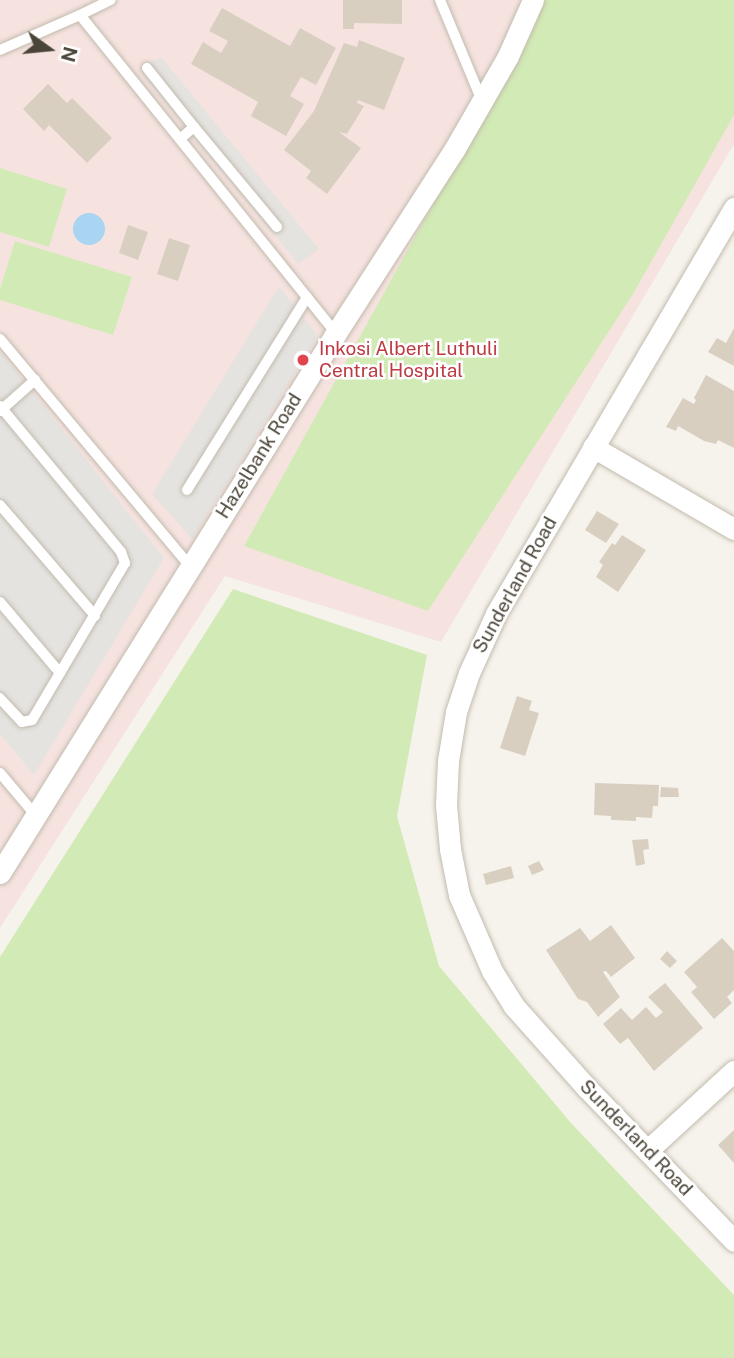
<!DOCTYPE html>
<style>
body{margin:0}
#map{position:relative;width:734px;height:1358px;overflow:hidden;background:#f6f3ec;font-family:"Public Sans",sans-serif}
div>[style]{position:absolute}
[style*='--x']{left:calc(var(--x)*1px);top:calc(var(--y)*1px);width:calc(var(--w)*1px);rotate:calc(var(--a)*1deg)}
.medical>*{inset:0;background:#f6e3e0}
.green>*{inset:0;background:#d2eab5}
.parking>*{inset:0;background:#e5e3e0}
.water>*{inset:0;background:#a9d4f2}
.round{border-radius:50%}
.building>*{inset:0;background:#d8cfc1}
.roads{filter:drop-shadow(0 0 2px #c2bbae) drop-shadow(0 0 2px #c2bbae)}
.service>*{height:10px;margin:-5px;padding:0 5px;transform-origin:5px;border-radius:5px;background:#fff}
.minor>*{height:21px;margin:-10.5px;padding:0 10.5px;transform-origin:10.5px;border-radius:10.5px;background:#fff}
.dots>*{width:19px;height:19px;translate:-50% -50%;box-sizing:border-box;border:4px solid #fff;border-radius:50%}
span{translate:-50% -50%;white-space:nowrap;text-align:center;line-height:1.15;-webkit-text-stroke:5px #fff;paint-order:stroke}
.health-label{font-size:19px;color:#be3a42}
.left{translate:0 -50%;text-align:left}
.street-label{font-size:19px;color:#4b4439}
.north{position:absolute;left:14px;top:14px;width:70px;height:70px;-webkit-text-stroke:5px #fff;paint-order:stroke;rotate:105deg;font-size:19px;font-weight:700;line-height:28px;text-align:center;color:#4b4439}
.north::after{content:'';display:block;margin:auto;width:24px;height:32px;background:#4b4439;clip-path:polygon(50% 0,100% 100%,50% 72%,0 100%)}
</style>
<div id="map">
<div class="medical">
<div style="clip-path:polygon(0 0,734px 0,734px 144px,441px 642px,225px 576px,0 928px)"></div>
</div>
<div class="green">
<div style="clip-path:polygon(546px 0,734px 0,734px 115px,633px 294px,428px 611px,244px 546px)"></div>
<div style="clip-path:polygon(0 168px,67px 189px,49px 247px,0 232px)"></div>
<div style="clip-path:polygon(15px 241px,132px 277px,113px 335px,0 300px,0 289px)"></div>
<div style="clip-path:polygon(233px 589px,427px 655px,397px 816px,439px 966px,571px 1123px,734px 1295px,734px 1358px,0 1358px,0 957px)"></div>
</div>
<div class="parking">
<div style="clip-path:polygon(161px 57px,319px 249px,298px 264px,138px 68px)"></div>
<div style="clip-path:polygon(279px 286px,318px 336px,192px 539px,152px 494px)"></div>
<div style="clip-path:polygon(0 351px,164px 558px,34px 775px,0 734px)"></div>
</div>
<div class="water">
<div class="round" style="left:73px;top:213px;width:32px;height:32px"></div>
</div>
<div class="building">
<div style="clip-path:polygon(343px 0,402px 0,402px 24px,354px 23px,354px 29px,343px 29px)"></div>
<div style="clip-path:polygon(222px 8px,290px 46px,300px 28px,336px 48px,316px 85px,301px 77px,290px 96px,304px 104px,286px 136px,251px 116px,258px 102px,191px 64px,203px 42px,221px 53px,228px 41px,209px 31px)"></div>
<div style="clip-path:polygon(359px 40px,405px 58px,384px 110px,358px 100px,357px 103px,364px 106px,347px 134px,339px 132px,361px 148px,327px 194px,306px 178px,311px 171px,284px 150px,314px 111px,344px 43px,357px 47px)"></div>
<div style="clip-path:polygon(48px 84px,67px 103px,72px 98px,112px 138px,87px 163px,49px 125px,44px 131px,23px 109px)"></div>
<div style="clip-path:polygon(128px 225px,148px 232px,138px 260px,119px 253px)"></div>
<div style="clip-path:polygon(169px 238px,190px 245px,178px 281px,157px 274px)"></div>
<div style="clip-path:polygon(734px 328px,734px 366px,708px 352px,717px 338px,726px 343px)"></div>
<div style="clip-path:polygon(706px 375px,734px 391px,734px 448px,718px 440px,716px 444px,704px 441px,678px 426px,676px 431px,666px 427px,683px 398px,694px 404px,696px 400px,694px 398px)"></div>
<div style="clip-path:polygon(597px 511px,619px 524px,606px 543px,585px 530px)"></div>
<div style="clip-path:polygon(622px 535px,646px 550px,618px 592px,596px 577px,603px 565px,599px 562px,612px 543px,615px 545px)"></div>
<div style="clip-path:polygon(517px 696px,532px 701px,529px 710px,539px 713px,525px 756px,500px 748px)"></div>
<div style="clip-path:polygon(595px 783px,659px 785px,658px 806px,653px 806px,652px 818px,636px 817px,636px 821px,611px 820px,611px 816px,594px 815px)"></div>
<div style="clip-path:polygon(661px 787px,678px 788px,679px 797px,660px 797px)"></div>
<div style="clip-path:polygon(648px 839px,649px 849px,643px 850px,645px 864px,636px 866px,632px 840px)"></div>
<div style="clip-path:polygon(539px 861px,544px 870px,532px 875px,528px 866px)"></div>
<div style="clip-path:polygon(511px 866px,514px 878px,486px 885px,483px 874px)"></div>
<div style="clip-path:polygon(611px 925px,635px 958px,611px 977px,606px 971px,603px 972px,620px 997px,598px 1017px,587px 1002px,578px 999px,546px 950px,580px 928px,590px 941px)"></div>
<div style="clip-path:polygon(722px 938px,734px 951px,734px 990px,727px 997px,732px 1003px,714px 1019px,691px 992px,697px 987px,684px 972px)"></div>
<div style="clip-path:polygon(667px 951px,677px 961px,670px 968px,660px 959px)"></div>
<div style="clip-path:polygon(665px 983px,703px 1028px,654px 1071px,628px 1038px,620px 1044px,603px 1024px,621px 1008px,632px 1020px,646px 1007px,656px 1018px,663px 1012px,648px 997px)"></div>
<div style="clip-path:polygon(734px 1130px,734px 1163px,718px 1145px)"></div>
</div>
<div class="roads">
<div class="service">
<div style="--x:440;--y:0;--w:109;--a:67.4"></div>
<div style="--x:80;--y:15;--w:34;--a:-26"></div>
<div style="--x:0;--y:50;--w:87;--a:-23.6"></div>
<div style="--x:80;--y:15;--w:408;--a:51.2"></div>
<div style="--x:147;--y:68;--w:75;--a:51.5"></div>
<div style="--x:180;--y:139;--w:18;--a:-41"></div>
<div style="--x:194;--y:127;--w:130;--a:50.3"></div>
<div style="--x:0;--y:339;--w:296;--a:50.1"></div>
<div style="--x:0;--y:406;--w:190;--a:50.3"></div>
<div style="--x:121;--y:552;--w:12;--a:70"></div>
<div style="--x:125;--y:563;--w:182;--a:120.6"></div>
<div style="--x:32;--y:720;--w:10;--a:169"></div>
<div style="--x:22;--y:722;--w:33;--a:-133"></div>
<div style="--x:0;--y:411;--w:47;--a:-41.5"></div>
<div style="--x:187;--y:490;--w:227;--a:-58.1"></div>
<div style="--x:0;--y:505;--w:146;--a:49.4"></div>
<div style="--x:0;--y:602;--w:93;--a:49.8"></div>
<div style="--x:0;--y:773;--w:57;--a:49.9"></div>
</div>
<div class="minor">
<div style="--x:734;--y:208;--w:471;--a:120.4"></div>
<div style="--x:496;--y:614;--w:65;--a:114.6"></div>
<div style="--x:469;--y:673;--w:41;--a:108.4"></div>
<div style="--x:456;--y:712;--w:50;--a:99.3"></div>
<div style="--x:448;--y:761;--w:44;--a:92.6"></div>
<div style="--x:446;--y:805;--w:44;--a:84.8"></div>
<div style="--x:450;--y:849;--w:47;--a:78.9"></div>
<div style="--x:459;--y:895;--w:83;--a:66.5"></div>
<div style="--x:492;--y:971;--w:40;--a:58"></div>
<div style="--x:513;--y:1005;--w:111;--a:48.3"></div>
<div style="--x:587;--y:1088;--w:212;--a:46.1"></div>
<div style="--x:593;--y:447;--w:163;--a:30.2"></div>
<div style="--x:0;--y:873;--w:636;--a:-58.11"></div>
<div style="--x:336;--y:333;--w:218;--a:-57.2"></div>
<div style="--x:454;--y:150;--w:108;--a:-60.1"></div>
<div style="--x:508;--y:56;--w:61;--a:-65.9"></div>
<div style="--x:648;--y:1150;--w:117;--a:-42.6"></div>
</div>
</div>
<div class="dots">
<div style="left:303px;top:360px;background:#e0444e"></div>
</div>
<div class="health-label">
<span class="left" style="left:319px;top:360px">Inkosi Albert Luthuli<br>Central Hospital</span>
</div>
<div class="street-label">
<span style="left:259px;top:456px;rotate:-58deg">Hazelbank Road</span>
<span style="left:515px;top:585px;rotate:-61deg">Sunderland Road</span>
<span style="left:636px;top:1138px;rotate:46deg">Sunderland Road</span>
</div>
<div class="north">N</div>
</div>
